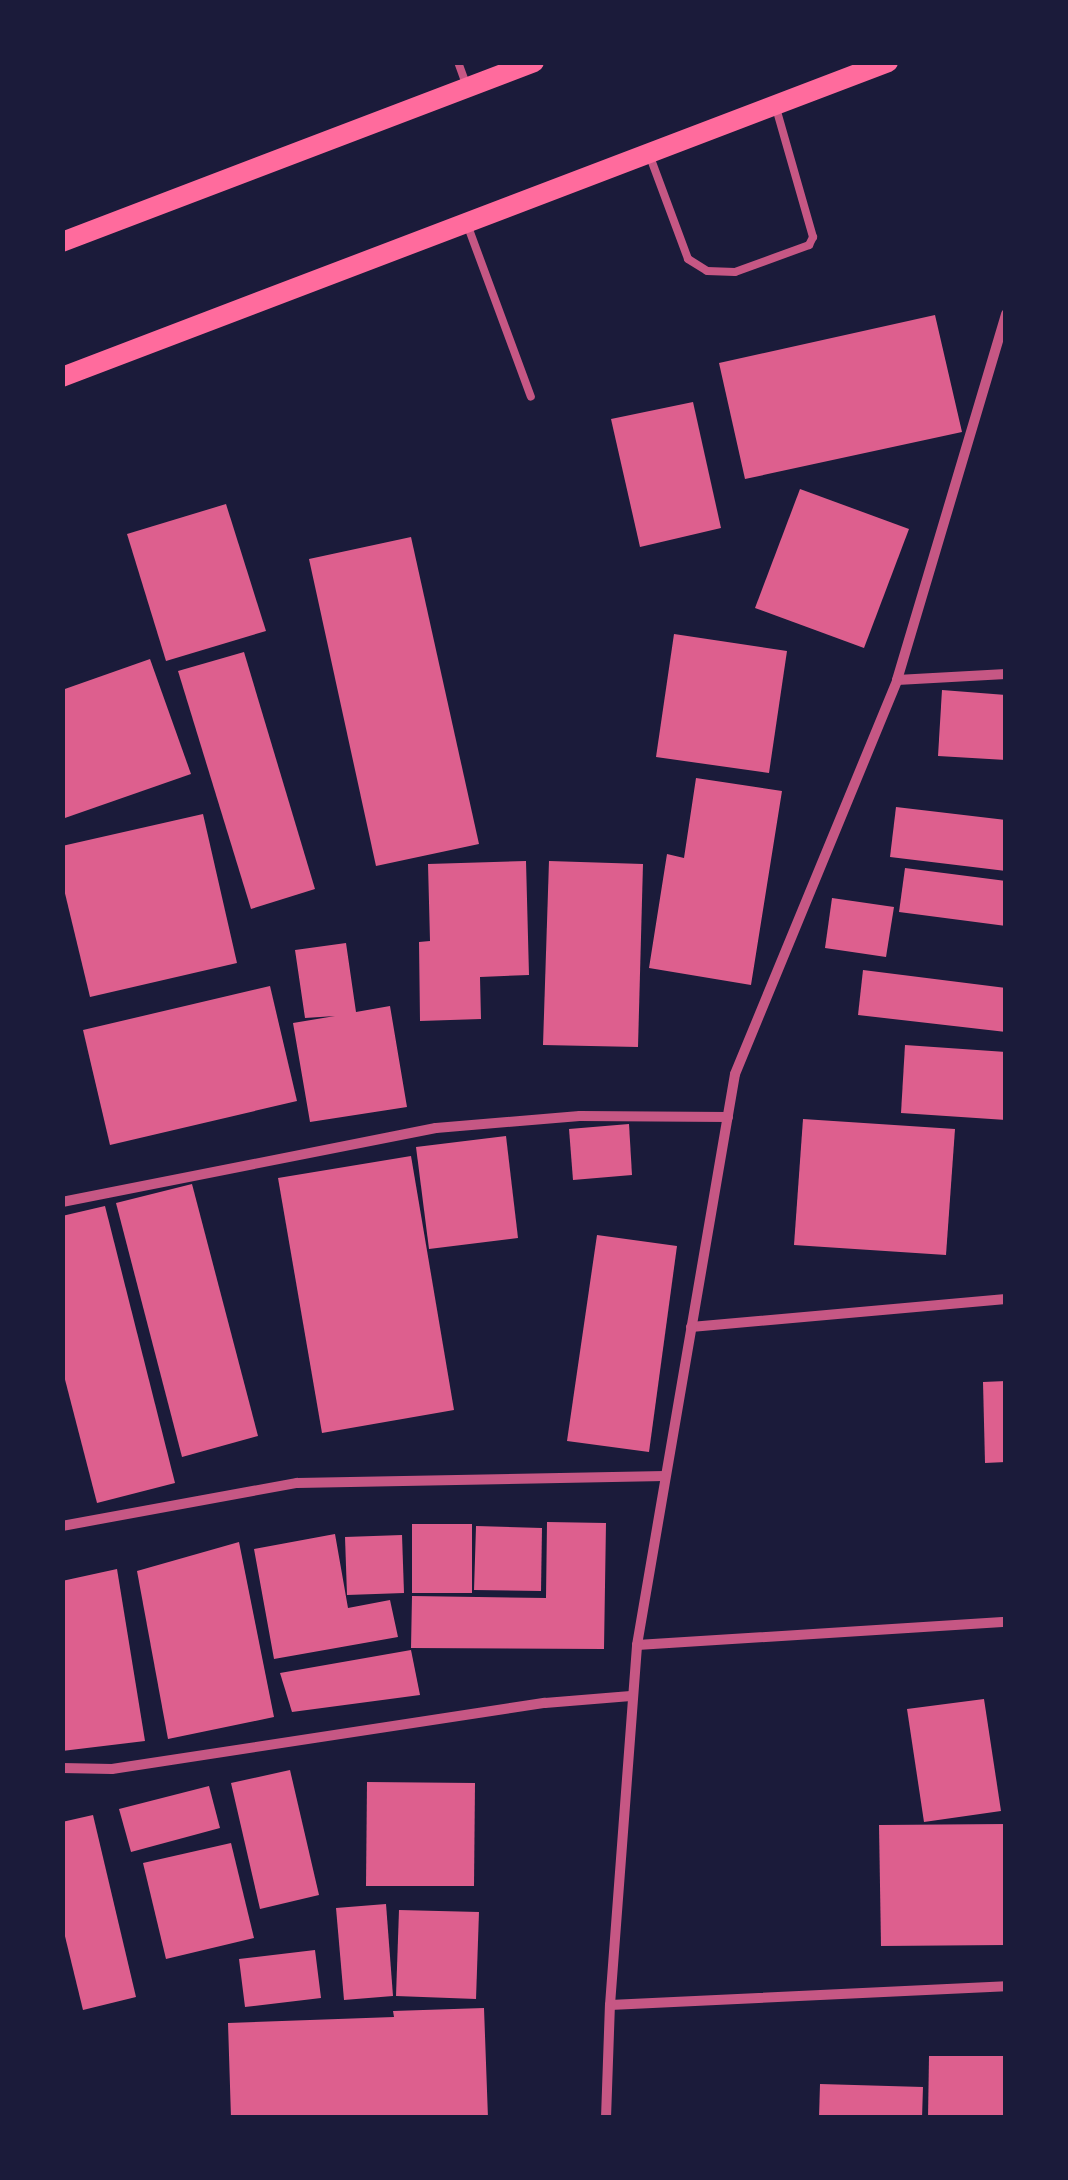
<!DOCTYPE html>
<style>
body{margin:0}
#map{position:relative;width:1068px;height:2180px;overflow:hidden;background:#1b1b3a;font-family:"PT Sans Narrow",sans-serif}
div>[style]{position:absolute}
[style*='--x']{left:calc(var(--x)*1px);top:calc(var(--y)*1px);width:calc(var(--w)*1px);rotate:calc(var(--a)*1deg)}
.building>*{inset:0;background:#dd5f8e}
.service>*{height:8px;margin:-4px;padding:0 4px;transform-origin:4px;border-radius:4px;background:#c65784}
.minor>*{height:10px;margin:-5px;padding:0 5px;transform-origin:5px;border-radius:5px;background:#c65784}
.secondary>*{height:20px;margin:-10px;padding:0 10px;transform-origin:10px;border-radius:10px;background:#ff6b9d}
span{translate:-50% -50%;white-space:nowrap;text-align:center;line-height:1.15;-webkit-text-stroke:8px #1b1b3a;paint-order:stroke}
.frame{position:absolute;inset:0;border:65px solid #1b1b3a;pointer-events:none}
</style>
<div id="map">
<div class="building">
<div style="clip-path:polygon(935px 315px,962px 432px,745px 479px,719px 363px)"></div>
<div style="clip-path:polygon(693px 402px,721px 528px,640px 547px,611px 419px)"></div>
<div style="clip-path:polygon(800px 489px,909px 529px,864px 648px,755px 608px)"></div>
<div style="clip-path:polygon(226px 504px,266px 631px,166px 661px,127px 534px)"></div>
<div style="clip-path:polygon(411px 537px,479px 844px,376px 866px,309px 559px)"></div>
<div style="clip-path:polygon(674px 634px,787px 651px,769px 773px,656px 757px)"></div>
<div style="clip-path:polygon(244px 652px,315px 889px,251px 909px,178px 671px)"></div>
<div style="clip-path:polygon(150px 659px,191px 774px,62px 819px,62px 690px)"></div>
<div style="clip-path:polygon(942px 690px,1006px 695px,1006px 760px,938px 756px)"></div>
<div style="clip-path:polygon(696px 778px,782px 791px,751px 985px,649px 968px,667px 854px,684px 858px)"></div>
<div style="clip-path:polygon(896px 807px,1006px 820px,1006px 871px,890px 857px)"></div>
<div style="clip-path:polygon(203px 814px,237px 963px,90px 997px,62px 881px,62px 846px)"></div>
<div style="clip-path:polygon(526px 861px,529px 975px,480px 977px,481px 1019px,420px 1021px,419px 942px,430px 941px,428px 864px)"></div>
<div style="clip-path:polygon(549px 861px,643px 864px,638px 1047px,543px 1045px)"></div>
<div style="clip-path:polygon(905px 868px,1006px 881px,1006px 926px,899px 912px)"></div>
<div style="clip-path:polygon(832px 898px,894px 907px,886px 957px,825px 948px)"></div>
<div style="clip-path:polygon(346px 943px,356px 1012px,390px 1006px,407px 1107px,310px 1122px,293px 1023px,335px 1016px,305px 1018px,295px 950px)"></div>
<div style="clip-path:polygon(863px 970px,1006px 988px,1006px 1032px,858px 1015px)"></div>
<div style="clip-path:polygon(270px 986px,297px 1101px,110px 1145px,83px 1030px)"></div>
<div style="clip-path:polygon(905px 1045px,1006px 1052px,1006px 1120px,901px 1113px)"></div>
<div style="clip-path:polygon(803px 1119px,955px 1129px,946px 1255px,794px 1245px)"></div>
<div style="clip-path:polygon(629px 1124px,632px 1175px,573px 1180px,569px 1129px)"></div>
<div style="clip-path:polygon(506px 1136px,518px 1238px,429px 1249px,416px 1147px)"></div>
<div style="clip-path:polygon(411px 1156px,454px 1410px,322px 1433px,278px 1178px)"></div>
<div style="clip-path:polygon(192px 1184px,258px 1436px,182px 1457px,116px 1203px)"></div>
<div style="clip-path:polygon(105px 1206px,175px 1483px,97px 1503px,62px 1368px,62px 1216px)"></div>
<div style="clip-path:polygon(597px 1235px,677px 1246px,649px 1452px,567px 1441px)"></div>
<div style="clip-path:polygon(1006px 1381px,1006px 1462px,985px 1463px,983px 1382px)"></div>
<div style="clip-path:polygon(547px 1522px,606px 1523px,604px 1649px,411px 1648px,412px 1596px,546px 1598px)"></div>
<div style="clip-path:polygon(412px 1524px,472px 1524px,472px 1593px,412px 1593px)"></div>
<div style="clip-path:polygon(476px 1526px,542px 1528px,541px 1591px,474px 1590px)"></div>
<div style="clip-path:polygon(335px 1534px,348px 1608px,390px 1600px,398px 1637px,274px 1659px,254px 1549px)"></div>
<div style="clip-path:polygon(402px 1535px,404px 1593px,347px 1595px,345px 1537px)"></div>
<div style="clip-path:polygon(239px 1542px,274px 1717px,168px 1739px,137px 1571px)"></div>
<div style="clip-path:polygon(117px 1569px,145px 1741px,62px 1751px,62px 1581px)"></div>
<div style="clip-path:polygon(411px 1650px,420px 1695px,292px 1712px,280px 1673px)"></div>
<div style="clip-path:polygon(984px 1699px,1001px 1811px,924px 1822px,907px 1709px)"></div>
<div style="clip-path:polygon(290px 1770px,319px 1895px,260px 1909px,231px 1783px)"></div>
<div style="clip-path:polygon(367px 1782px,475px 1783px,474px 1886px,366px 1886px)"></div>
<div style="clip-path:polygon(209px 1786px,220px 1828px,131px 1852px,119px 1809px)"></div>
<div style="clip-path:polygon(93px 1815px,136px 1997px,83px 2010px,62px 1924px,62px 1822px)"></div>
<div style="clip-path:polygon(1006px 1824px,1006px 1945px,881px 1946px,879px 1825px)"></div>
<div style="clip-path:polygon(231px 1843px,254px 1938px,166px 1959px,143px 1863px)"></div>
<div style="clip-path:polygon(386px 1904px,393px 1996px,344px 2000px,336px 1908px)"></div>
<div style="clip-path:polygon(399px 1910px,479px 1912px,476px 1999px,396px 1996px)"></div>
<div style="clip-path:polygon(315px 1950px,321px 1998px,245px 2007px,239px 1959px)"></div>
<div style="clip-path:polygon(484px 2008px,488px 2118px,231px 2118px,228px 2023px,394px 2017px,393px 2011px)"></div>
<div style="clip-path:polygon(929px 2056px,1006px 2056px,1006px 2118px,928px 2118px)"></div>
<div style="clip-path:polygon(820px 2084px,923px 2087px,922px 2118px,819px 2118px)"></div>
</div>
<div class="service">
<div style="--x:458;--y:62;--w:23;--a:70"></div>
<div style="--x:649;--y:154;--w:112;--a:69.6"></div>
<div style="--x:688;--y:259;--w:22;--a:32"></div>
<div style="--x:707;--y:271;--w:28;--a:2"></div>
<div style="--x:735;--y:272;--w:79;--a:-20"></div>
<div style="--x:809;--y:245;--w:9;--a:-63"></div>
<div style="--x:813;--y:237;--w:134;--a:-106"></div>
<div style="--x:467;--y:224;--w:184;--a:69.7"></div>
</div>
<div class="minor">
<div style="--x:897;--y:680;--w:109;--a:-3.2"></div>
<div style="--x:62;--y:1202;--w:381;--a:-11.2"></div>
<div style="--x:436;--y:1128;--w:144;--a:-4.8"></div>
<div style="--x:580;--y:1116;--w:148;--a:0.4"></div>
<div style="--x:691;--y:1327;--w:316;--a:-5.1"></div>
<div style="--x:62;--y:1526;--w:239;--a:-10.4"></div>
<div style="--x:297;--y:1483;--w:368;--a:-1.1"></div>
<div style="--x:637;--y:1645;--w:370;--a:-3.6"></div>
<div style="--x:62;--y:1768;--w:50;--a:1.1"></div>
<div style="--x:112;--y:1769;--w:438;--a:-8.7"></div>
<div style="--x:545;--y:1703;--w:86;--a:-4.7"></div>
<div style="--x:610;--y:2005;--w:396;--a:-2.7"></div>
<div style="--x:606;--y:2118;--w:113;--a:-88"></div>
<div style="--x:610;--y:2005;--w:361;--a:-85.7"></div>
<div style="--x:637;--y:1645;--w:579;--a:-80.26"></div>
<div style="--x:735;--y:1074;--w:426;--a:-67.6"></div>
<div style="--x:897;--y:680;--w:382;--a:-73.4"></div>
</div>
<div class="secondary">
<div style="--x:62;--y:242;--w:505;--a:-20.87"></div>
<div style="--x:62;--y:377;--w:884;--a:-20.87"></div>
</div>
<div class="frame"></div>
</div>
